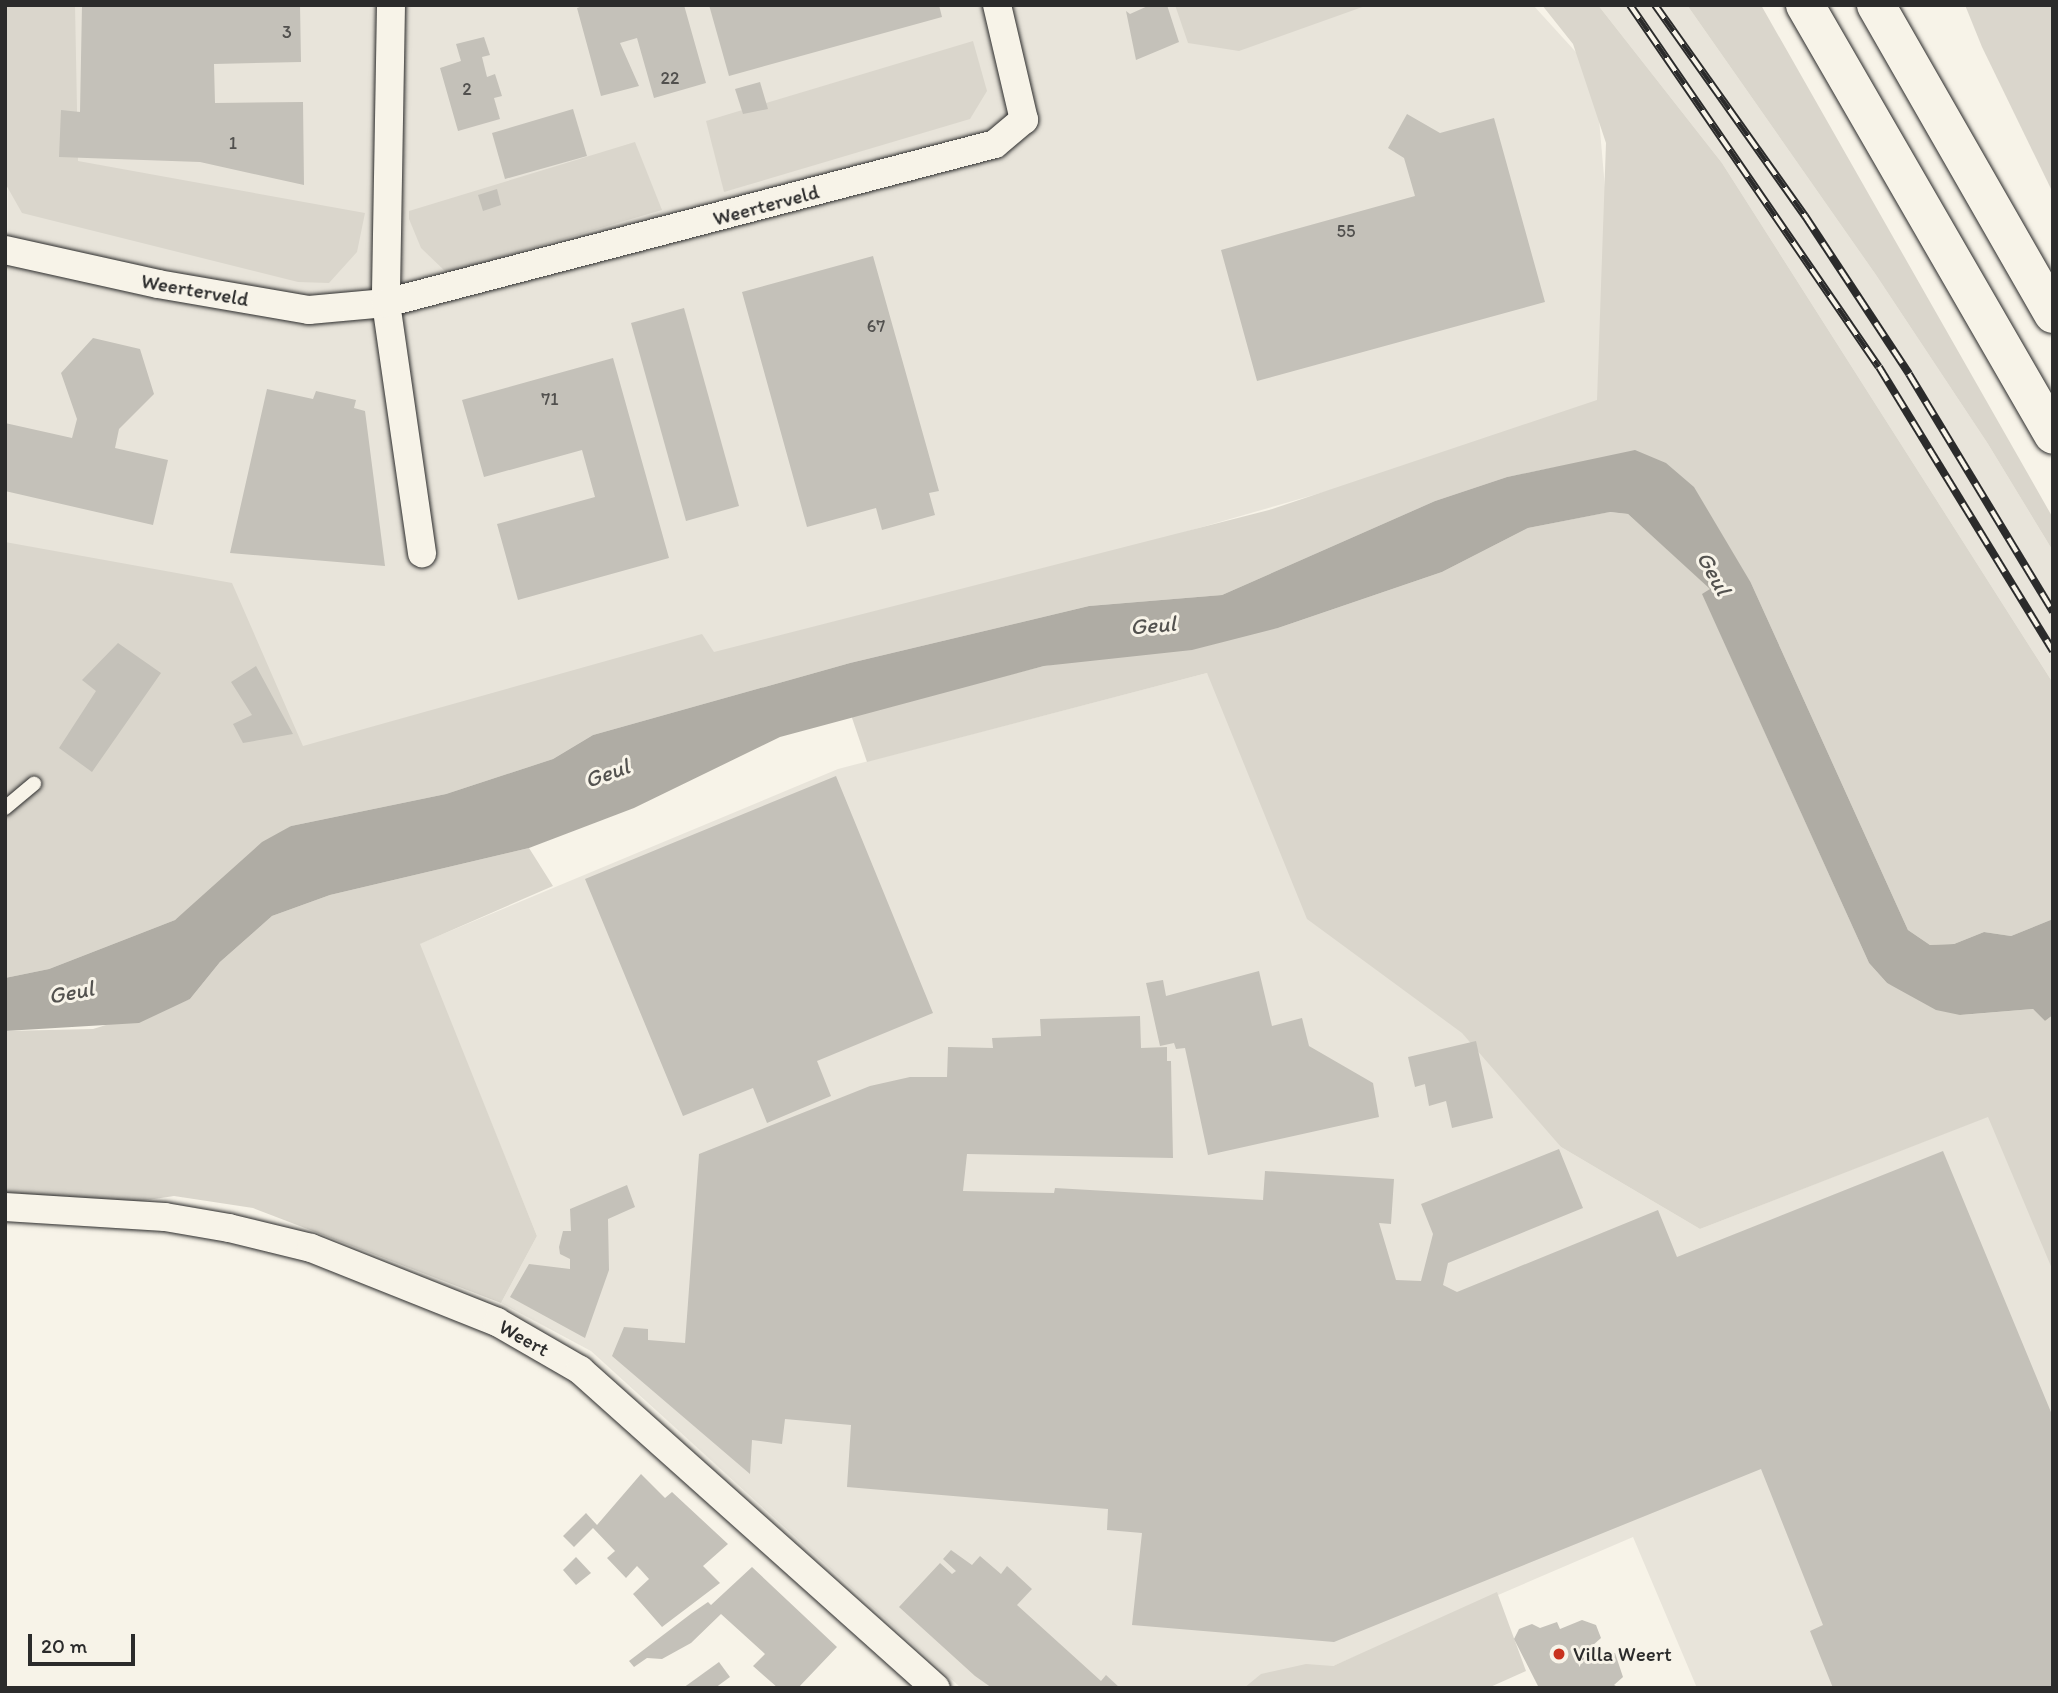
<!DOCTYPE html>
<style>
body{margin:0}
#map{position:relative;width:2058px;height:1693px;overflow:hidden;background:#f7f3e8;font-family:Itim,sans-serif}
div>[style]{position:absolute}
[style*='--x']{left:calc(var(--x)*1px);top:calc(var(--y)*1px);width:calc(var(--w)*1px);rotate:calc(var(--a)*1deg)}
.built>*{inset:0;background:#e8e4da}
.green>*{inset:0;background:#dad6cc}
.water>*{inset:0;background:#afaca4}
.building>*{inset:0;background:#c4c1b9}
.roads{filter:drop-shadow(0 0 2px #2b2b2b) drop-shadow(0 0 2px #2b2b2b)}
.lane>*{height:14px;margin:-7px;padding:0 7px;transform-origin:7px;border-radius:7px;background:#f7f3e8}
.street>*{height:28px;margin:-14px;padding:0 14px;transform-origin:14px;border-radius:14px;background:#f7f3e8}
.highway>*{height:38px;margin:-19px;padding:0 19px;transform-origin:19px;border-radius:19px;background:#f7f3e8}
.rail>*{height:8px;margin-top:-4px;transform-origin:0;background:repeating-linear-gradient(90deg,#f7f3e8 0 16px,#2b2b2b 0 32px);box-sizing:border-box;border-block:2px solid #2b2b2b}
.dots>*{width:19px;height:19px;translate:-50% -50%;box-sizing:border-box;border:4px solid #f7f3e8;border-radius:50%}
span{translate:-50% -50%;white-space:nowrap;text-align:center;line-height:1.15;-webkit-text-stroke:6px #f7f3e8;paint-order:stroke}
.number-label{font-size:18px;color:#51504e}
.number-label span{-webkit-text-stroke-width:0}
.street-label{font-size:21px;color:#2b2b2b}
.poi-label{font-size:21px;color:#2b2b2b}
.left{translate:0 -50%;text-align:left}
.water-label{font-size:23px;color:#53524f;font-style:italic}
.frame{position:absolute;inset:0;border:7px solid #2b2b2b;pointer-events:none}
.scale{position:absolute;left:28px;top:1634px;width:107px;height:32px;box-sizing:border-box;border:4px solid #2b2b2b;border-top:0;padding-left:9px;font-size:21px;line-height:24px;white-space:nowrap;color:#2b2b2b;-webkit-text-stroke:5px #f7f3e8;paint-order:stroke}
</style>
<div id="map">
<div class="built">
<div style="clip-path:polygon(9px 5px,1533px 5px,1595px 73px,1624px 406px,592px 702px,295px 755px,5px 558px)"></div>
<div style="clip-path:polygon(1598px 5px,1687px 5px,1876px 275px,1988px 444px,2053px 551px,2053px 683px,1722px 163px)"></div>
<div style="clip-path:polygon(1207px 673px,1561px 1147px,1700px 1229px,1989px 1116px,2053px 1266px,2053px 1688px,1697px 1688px,1633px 1537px,1333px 1666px,1300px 1688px,961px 1688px,591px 1351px,501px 1303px,537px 1236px,419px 944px,838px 769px)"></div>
</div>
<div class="green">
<div style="clip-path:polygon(5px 5px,75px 5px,78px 161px,365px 213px,357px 252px,329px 283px,298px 282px,22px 213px,5px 183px)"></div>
<div style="clip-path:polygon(1175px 5px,1368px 5px,1239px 51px,1188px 43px)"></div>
<div style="clip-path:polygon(1542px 5px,1598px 5px,1722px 163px,2053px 683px,2053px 919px,2011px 936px,1984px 932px,1954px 944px,1930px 945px,1908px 930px,1751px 583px,1557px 467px,1507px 477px,1435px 501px,1222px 595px,1089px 606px,850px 663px,593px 735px,553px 759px,446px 794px,291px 826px,175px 920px,49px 969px,5px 978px,5px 542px,232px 583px,303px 746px,702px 634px,714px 652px,1269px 510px,1597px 400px,1606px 143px,1573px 44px)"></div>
<div style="clip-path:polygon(1687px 5px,1761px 5px,2053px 518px,2053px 551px,1988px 444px,1876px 275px)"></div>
<div style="clip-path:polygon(1965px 5px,2053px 5px,2053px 193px,1982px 47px)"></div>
<div style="clip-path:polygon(973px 41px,987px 91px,970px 119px,724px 192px,706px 121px)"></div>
<div style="clip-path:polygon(635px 142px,662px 210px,447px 273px,421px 248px,409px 219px,409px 211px)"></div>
<div style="clip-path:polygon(1609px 512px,1628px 514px,1711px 589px,1703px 595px,1869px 963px,1887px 983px,1961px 1015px,2033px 1009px,2045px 1021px,2053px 1015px,2053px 1271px,1988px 1117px,1700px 1229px,1561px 1147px,1462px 1033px,1307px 919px,1207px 673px,867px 762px,851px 715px,1044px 666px,1278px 628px,1442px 572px,1528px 528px)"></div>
<div style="clip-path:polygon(529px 848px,553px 886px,420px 944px,537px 1236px,501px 1303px,253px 1208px,174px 1196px,128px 1203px,5px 1192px,5px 1031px,93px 1029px,190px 999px,220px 962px,272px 916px,330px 895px)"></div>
<div style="clip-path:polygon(1497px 1592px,1526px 1671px,1488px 1688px,1244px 1688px,1261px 1674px,1306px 1664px,1333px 1666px)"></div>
</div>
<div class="water">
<div style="clip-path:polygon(1635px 450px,1666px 463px,1694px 487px,1751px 583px,1908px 930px,1930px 945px,1954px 944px,1984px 932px,2011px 936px,2053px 919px,2053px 1015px,2045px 1021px,2033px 1009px,1960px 1015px,1936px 1010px,1887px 983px,1869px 963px,1702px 594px,1710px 589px,1628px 514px,1610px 512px,1528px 528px,1442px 572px,1278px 628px,1192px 650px,1044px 666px,780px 737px,634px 808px,529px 848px,330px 895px,272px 916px,220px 962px,190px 999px,139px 1023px,5px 1031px,5px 978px,49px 969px,175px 920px,262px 842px,291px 826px,446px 794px,553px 759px,593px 735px,850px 663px,1089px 606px,1222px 595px,1435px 501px,1507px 477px)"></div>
</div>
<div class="building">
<div style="clip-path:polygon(82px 5px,300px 5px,301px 62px,214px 64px,215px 103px,303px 102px,304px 185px,200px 162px,59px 157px,61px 110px,80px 112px)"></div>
<div style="clip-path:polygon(586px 5px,684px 5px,706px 83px,654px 98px,637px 38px,620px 43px,639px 86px,601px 96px,577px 8px)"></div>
<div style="clip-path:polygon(709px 5px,939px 5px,942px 17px,729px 76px)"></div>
<div style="clip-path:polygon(1150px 5px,1167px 5px,1179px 42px,1136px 60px,1126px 11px,1130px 14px)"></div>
<div style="clip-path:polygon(484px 37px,490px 55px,482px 57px,487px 77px,495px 74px,502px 96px,494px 98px,500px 119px,458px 131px,440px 68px,461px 61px,456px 44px)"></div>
<div style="clip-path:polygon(760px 82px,768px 109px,743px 114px,735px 89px)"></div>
<div style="clip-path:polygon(573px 109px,587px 156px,505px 179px,492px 133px)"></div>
<div style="clip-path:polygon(1407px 114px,1440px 133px,1494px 118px,1545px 302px,1257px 381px,1221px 250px,1415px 196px,1404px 158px,1388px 148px)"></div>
<div style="clip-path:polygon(497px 189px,501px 205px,483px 211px,478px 195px)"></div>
<div style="clip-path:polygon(873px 256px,939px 491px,929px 493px,935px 515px,882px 530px,876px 508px,807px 527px,742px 292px)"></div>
<div style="clip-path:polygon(684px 308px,739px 506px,686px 521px,631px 323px)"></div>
<div style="clip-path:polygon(93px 338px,140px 349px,154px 394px,119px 429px,115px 448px,168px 460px,153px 525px,5px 491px,5px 423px,72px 438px,77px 419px,61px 373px)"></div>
<div style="clip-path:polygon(613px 358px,669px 558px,518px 600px,497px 524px,595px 497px,582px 450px,484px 477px,462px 400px)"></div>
<div style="clip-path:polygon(267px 389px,313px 399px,316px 391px,356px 400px,354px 408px,365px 411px,385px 566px,230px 553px)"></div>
<div style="clip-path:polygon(118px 643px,161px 673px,92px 772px,59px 748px,96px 691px,82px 680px)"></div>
<div style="clip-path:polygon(256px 666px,293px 734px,243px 743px,233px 724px,252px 715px,231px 682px)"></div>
<div style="clip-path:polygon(836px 776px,933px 1013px,817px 1061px,831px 1096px,767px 1123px,753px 1088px,683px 1116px,585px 879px)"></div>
<div style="clip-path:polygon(1259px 971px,1272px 1026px,1302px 1018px,1309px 1046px,1373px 1083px,1379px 1117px,1208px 1155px,1185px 1048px,1176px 1049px,1174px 1043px,1160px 1046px,1146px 983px,1163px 980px,1166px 996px)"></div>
<div style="clip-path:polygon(1140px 1016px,1141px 1048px,1167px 1047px,1167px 1061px,1171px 1061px,1173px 1158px,967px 1154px,963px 1191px,1054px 1193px,1055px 1188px,1263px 1200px,1265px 1171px,1394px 1179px,1391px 1224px,1379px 1223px,1396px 1280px,1421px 1281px,1433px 1234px,1421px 1204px,1559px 1149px,1583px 1208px,1448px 1263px,1443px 1285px,1457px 1292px,1658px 1210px,1677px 1257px,1943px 1151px,2053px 1417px,2053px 1688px,1833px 1688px,1810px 1631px,1823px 1625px,1761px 1469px,1334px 1642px,1132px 1625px,1142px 1533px,1107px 1530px,1108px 1509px,847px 1487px,851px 1425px,785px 1419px,782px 1444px,752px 1440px,750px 1474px,612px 1356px,624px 1327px,648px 1329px,648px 1340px,685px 1343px,699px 1154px,870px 1086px,910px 1077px,947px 1077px,948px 1047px,993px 1048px,992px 1038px,1041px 1036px,1040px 1019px)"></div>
<div style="clip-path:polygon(1476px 1041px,1493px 1118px,1452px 1128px,1446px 1101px,1429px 1106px,1425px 1084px,1415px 1087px,1408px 1057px)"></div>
<div style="clip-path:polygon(627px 1185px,635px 1207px,608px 1219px,609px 1270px,585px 1338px,510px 1297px,529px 1264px,570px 1269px,570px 1259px,560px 1254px,559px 1247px,563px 1231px,571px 1231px,570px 1209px)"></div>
<div style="clip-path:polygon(641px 1474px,665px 1498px,672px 1492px,728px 1544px,703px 1566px,720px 1583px,662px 1627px,633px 1594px,649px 1579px,640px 1569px,637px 1566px,626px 1578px,607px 1558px,615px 1551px,593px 1528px,574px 1547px,563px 1536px,586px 1513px,597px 1525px)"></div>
<div style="clip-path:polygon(951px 1550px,972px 1565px,980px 1556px,1001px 1574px,1007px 1566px,1032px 1589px,1017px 1605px,1101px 1681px,1106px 1675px,1120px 1688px,992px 1688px,975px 1676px,899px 1607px,940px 1563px,952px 1574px,956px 1571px,943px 1559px)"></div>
<div style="clip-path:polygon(576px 1557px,591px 1573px,576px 1585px,563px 1570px)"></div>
<div style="clip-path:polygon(752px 1567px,837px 1647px,798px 1688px,778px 1688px,753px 1666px,765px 1654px,721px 1614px,691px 1643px,662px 1659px,647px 1658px,634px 1667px,629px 1661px,692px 1613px,708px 1602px,711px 1605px)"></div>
<div style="clip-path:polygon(1582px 1620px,1596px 1625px,1601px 1638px,1592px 1646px,1598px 1659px,1615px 1653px,1623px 1677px,1614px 1685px,1620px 1688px,1539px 1688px,1514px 1639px,1519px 1629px,1532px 1624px,1540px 1628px,1557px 1622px,1560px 1629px)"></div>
<div style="clip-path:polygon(719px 1662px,730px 1677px,715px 1688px,683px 1688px)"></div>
</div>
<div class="roads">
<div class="lane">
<div style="--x:5;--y:808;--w:38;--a:-40"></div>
</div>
<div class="street">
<div style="--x:391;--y:5;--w:298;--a:91"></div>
<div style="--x:386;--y:303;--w:253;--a:81.8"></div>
<div style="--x:5;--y:250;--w:157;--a:12.5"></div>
<div style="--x:158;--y:284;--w:153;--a:9.8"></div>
<div style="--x:309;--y:310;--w:77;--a:-5.2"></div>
<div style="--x:386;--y:303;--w:629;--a:-14.63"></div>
<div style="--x:995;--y:144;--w:38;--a:-40"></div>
<div style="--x:1024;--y:120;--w:118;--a:-103.2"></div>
<div style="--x:5;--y:1207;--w:160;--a:3.6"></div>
<div style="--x:165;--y:1217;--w:65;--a:9.8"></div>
<div style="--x:229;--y:1228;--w:84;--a:13.7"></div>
<div style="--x:311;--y:1248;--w:200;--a:21.7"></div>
<div style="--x:497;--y:1322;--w:96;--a:30"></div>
<div style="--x:580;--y:1370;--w:477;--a:41.8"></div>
</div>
<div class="highway">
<div style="--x:1805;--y:5;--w:496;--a:60"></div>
<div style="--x:1876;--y:5;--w:356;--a:60.2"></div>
</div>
</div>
<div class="rail">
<div style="--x:1630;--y:5;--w:439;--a:55.5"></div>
<div style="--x:1879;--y:367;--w:333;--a:58.5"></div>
<div style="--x:1655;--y:5;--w:259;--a:54.6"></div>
<div style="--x:1805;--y:216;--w:189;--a:56.6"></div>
<div style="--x:1909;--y:374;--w:278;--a:58.8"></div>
</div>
<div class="dots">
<div style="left:1559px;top:1654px;background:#c8321e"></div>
</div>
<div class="number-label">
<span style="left:287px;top:32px">3</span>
<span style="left:670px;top:78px">22</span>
<span style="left:467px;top:89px">2</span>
<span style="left:233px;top:143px">1</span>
<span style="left:1346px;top:231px">55</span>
<span style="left:876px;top:326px">67</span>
<span style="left:550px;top:399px">71</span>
</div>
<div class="street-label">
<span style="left:766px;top:205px;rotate:-15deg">Weerterveld</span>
<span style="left:195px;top:290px;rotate:10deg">Weerterveld</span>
<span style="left:524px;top:1338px;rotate:29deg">Weert</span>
</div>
<div class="poi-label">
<span class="left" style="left:1573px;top:1654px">Villa Weert</span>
</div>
<div class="water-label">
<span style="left:1714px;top:573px;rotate:61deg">Geul</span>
<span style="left:1153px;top:625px;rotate:-5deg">Geul</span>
<span style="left:607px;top:773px;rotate:-20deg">Geul</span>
<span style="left:71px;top:992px;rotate:-11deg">Geul</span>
</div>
<div class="frame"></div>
<div class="scale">20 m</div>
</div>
